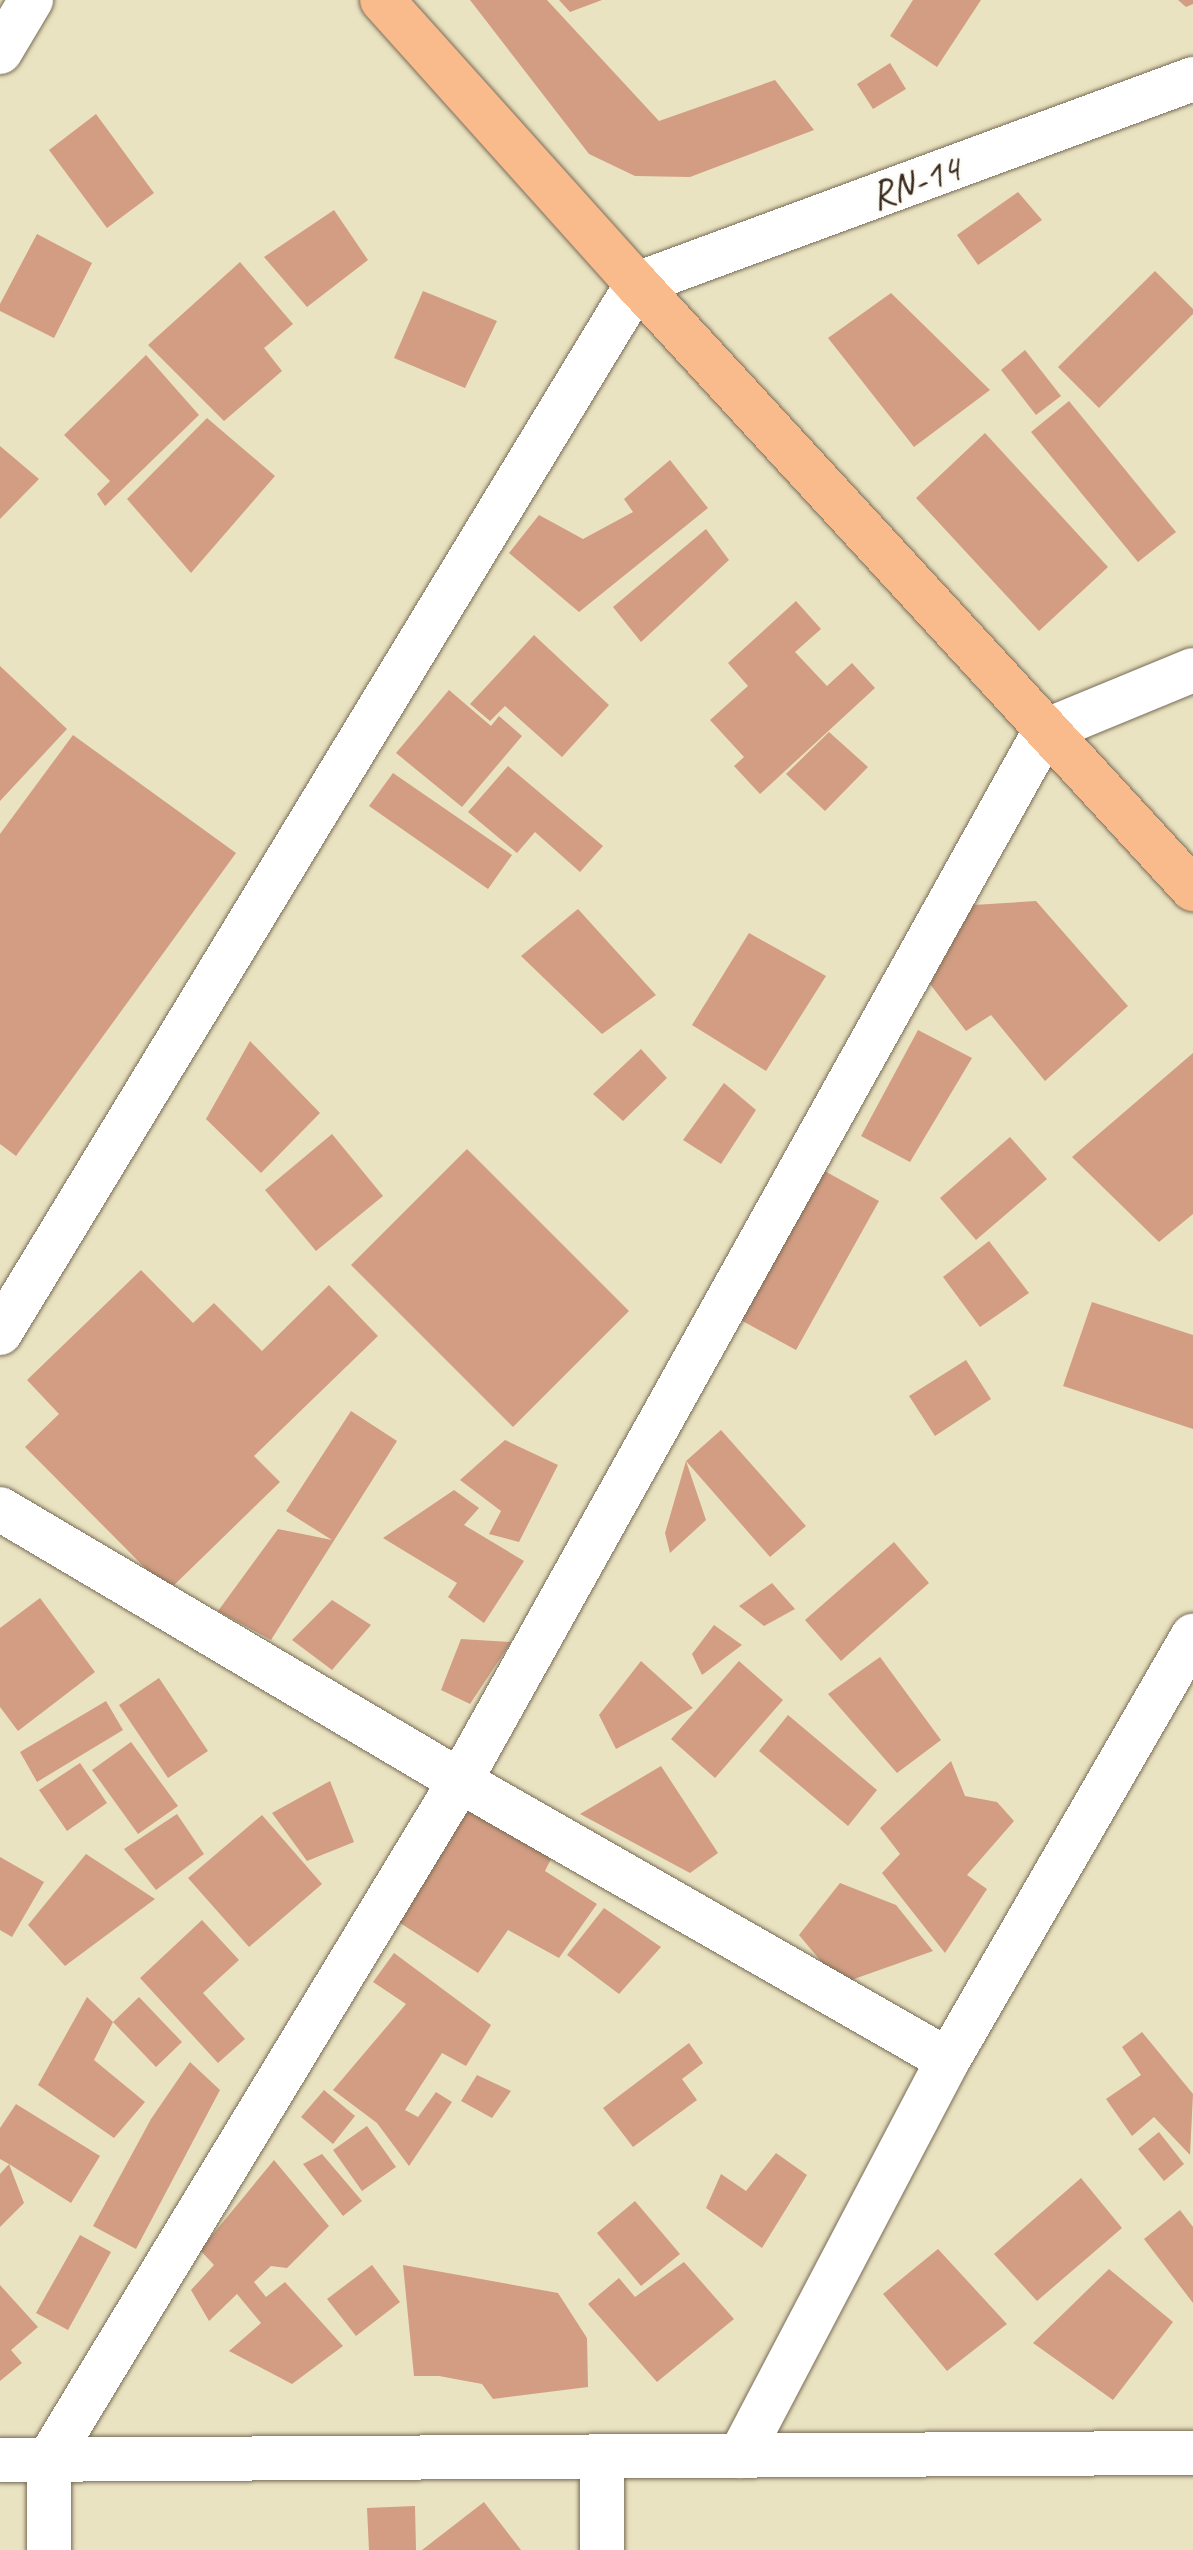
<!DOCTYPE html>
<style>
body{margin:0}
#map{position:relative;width:1193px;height:2550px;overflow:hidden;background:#eae3c1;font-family:Caveat,sans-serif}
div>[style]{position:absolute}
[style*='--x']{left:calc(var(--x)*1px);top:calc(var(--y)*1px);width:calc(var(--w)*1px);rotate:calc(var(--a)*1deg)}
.building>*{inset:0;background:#d29d83}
.roads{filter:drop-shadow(0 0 2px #786b57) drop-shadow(0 0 2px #786b57)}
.minor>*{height:44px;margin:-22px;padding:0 22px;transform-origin:22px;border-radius:22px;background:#fff}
.major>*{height:44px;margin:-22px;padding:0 22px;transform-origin:22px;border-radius:22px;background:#fabb8c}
span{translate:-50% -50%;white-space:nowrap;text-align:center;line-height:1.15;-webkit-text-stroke:6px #fdfcf7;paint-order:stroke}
.street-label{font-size:40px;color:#3b2a1e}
</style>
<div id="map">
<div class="building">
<div style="clip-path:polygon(470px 0,547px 0,659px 121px,775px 80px,814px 130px,690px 177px,635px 176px,589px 154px)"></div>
<div style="clip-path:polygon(559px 0,602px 0,570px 12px)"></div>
<div style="clip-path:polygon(913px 0,981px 0,937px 67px,890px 36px)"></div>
<div style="clip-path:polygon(1178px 0,1193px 0,1193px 4px,1186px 7px)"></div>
<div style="clip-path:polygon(890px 63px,906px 89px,873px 109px,857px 84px)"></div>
<div style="clip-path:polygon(96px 114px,154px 193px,107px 228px,49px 150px)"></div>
<div style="clip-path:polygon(1018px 192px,1042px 220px,978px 265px,957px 235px)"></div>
<div style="clip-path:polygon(334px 210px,368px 260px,307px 307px,264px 257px)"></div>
<div style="clip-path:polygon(37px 234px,92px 263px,54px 338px,0 311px,0 304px)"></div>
<div style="clip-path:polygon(240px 262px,293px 324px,264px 348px,282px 371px,224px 421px,148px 345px)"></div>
<div style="clip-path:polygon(1155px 271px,1193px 309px,1193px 314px,1099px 408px,1058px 367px)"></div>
<div style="clip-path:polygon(423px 291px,497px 321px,465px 388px,394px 358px)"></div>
<div style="clip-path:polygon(891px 293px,990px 390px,914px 447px,828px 338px)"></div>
<div style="clip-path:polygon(1025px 350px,1061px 396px,1036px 415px,1001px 370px)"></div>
<div style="clip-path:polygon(146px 355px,199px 415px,105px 506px,97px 494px,110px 481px,64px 435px)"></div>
<div style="clip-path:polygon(1069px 401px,1176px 532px,1138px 562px,1031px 432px)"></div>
<div style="clip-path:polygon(207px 418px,275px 476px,191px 573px,127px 499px)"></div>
<div style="clip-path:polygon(985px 433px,1108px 567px,1039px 631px,916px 498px)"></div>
<div style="clip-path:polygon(0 446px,39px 479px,0 519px)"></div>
<div style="clip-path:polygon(670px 460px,708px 508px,579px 612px,509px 553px,539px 515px,583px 539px,633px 512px,624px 499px)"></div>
<div style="clip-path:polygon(706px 529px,729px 560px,641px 642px,613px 607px)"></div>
<div style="clip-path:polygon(796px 601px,821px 629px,795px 652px,827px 686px,852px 663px,875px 688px,760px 794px,734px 766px,744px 757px,710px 720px,748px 686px,728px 663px)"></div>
<div style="clip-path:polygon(534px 635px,609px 705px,562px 757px,505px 706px,490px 721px,470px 704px)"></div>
<div style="clip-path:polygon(0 666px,67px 729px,0 801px)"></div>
<div style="clip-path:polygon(449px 690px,491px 726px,499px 716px,522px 736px,462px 807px,396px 753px)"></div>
<div style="clip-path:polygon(829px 732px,868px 767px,825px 811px,786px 774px)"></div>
<div style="clip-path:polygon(73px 735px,236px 853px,16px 1156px,0 1144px,0 834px)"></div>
<div style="clip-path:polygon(508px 766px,603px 846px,580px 872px,535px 832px,517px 853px,468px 812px)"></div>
<div style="clip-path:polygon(393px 773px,512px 855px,488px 889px,369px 806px)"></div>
<div style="clip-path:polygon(1036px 901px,1128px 1006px,1045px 1081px,991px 1015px,966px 1031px,930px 984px,973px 905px)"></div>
<div style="clip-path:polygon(578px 909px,656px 995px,602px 1034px,521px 956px)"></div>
<div style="clip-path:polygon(749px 933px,826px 976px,766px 1071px,692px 1025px)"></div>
<div style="clip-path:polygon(918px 1030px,972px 1058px,910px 1162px,861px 1136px)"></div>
<div style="clip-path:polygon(250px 1041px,320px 1113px,261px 1173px,206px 1119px)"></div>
<div style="clip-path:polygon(641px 1049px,667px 1078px,623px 1121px,593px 1094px)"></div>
<div style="clip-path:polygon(1193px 1053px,1193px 1214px,1159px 1242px,1072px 1157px)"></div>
<div style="clip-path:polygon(724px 1083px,756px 1110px,721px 1164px,683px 1140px)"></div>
<div style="clip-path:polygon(332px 1134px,383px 1196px,316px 1251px,265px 1190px)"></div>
<div style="clip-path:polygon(1010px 1137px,1047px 1179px,976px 1240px,940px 1198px)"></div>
<div style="clip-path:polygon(467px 1149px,629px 1311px,513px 1427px,351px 1265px)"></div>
<div style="clip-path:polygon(821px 1169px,879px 1201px,796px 1350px,737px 1318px)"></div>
<div style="clip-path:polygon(989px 1241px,1029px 1293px,980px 1327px,943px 1277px)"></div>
<div style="clip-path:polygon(141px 1270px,193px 1323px,214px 1303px,262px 1351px,329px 1285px,378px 1336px,254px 1456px,280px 1482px,168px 1591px,25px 1447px,59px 1414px,27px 1380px)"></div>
<div style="clip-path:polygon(1092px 1302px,1193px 1335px,1193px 1429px,1063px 1386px)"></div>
<div style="clip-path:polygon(966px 1360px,991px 1399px,935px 1436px,909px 1396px)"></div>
<div style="clip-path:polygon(351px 1411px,397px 1441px,271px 1640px,218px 1611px,278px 1529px,332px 1540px,286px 1511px)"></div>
<div style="clip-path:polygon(721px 1430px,806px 1526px,770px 1557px,686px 1461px,706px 1520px,670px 1553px,665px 1533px,686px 1461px)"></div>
<div style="clip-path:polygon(505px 1440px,558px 1465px,519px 1542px,489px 1534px,501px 1511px,460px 1480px)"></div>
<div style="clip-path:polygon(454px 1490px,479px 1508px,464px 1525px,524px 1561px,484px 1623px,448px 1597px,457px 1583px,383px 1538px)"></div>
<div style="clip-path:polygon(894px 1542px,929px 1583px,841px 1661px,805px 1620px)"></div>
<div style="clip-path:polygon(772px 1583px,795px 1609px,764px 1626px,739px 1606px)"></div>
<div style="clip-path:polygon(40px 1598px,95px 1672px,18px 1731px,0 1707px,0 1628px)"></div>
<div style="clip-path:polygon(332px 1600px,371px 1625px,332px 1670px,292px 1640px)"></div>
<div style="clip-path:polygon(714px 1625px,742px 1645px,702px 1675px,692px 1654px)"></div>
<div style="clip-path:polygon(461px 1639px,511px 1642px,470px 1704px,441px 1690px)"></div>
<div style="clip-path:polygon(880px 1657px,941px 1740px,897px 1773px,828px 1694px)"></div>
<div style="clip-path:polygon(641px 1661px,693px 1708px,616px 1749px,599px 1715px)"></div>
<div style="clip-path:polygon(739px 1661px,783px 1700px,715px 1778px,671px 1739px)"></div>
<div style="clip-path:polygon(159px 1678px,208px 1751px,168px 1778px,119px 1705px)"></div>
<div style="clip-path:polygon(106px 1701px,123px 1730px,37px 1782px,20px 1752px)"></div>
<div style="clip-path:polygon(788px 1715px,877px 1790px,848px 1826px,759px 1751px)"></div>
<div style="clip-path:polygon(131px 1742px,178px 1806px,138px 1834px,92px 1770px)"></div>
<div style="clip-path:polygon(951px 1761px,965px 1796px,997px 1802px,1014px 1821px,967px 1875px,987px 1889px,945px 1953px,882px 1873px,900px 1854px,880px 1828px)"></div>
<div style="clip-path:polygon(80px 1763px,107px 1803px,67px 1831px,39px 1790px)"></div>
<div style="clip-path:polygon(661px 1766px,718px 1853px,690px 1873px,580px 1814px)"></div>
<div style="clip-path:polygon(330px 1781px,354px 1842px,307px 1861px,272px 1813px)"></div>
<div style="clip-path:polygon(476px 1798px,556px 1849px,545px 1871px,597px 1904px,559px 1958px,508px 1930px,478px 1973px,397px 1921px)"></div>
<div style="clip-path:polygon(177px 1814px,204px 1854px,156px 1890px,124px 1849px)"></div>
<div style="clip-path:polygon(262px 1815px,322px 1884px,249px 1947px,188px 1878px)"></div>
<div style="clip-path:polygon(86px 1854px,155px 1899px,65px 1966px,28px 1925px)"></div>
<div style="clip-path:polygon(0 1857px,44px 1882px,12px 1937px,0 1930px)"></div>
<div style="clip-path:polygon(840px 1883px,896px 1905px,933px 1951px,840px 1984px,799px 1935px)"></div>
<div style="clip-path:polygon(604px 1908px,661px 1947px,619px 1994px,567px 1955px)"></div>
<div style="clip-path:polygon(202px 1920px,239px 1960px,203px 1993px,245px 2039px,218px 2063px,140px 1978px)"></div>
<div style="clip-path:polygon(394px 1953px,491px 2025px,466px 2066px,442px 2053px,405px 2110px,418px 2117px,436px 2092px,452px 2102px,409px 2166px,377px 2123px,333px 2090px,406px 2004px,373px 1982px)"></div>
<div style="clip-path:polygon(87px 1997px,113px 2022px,94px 2060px,145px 2102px,114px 2138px,38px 2085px)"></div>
<div style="clip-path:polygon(139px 1997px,182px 2042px,156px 2067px,113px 2022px)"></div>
<div style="clip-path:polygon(1142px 2032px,1193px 2094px,1190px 2155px,1154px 2117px,1132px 2136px,1106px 2099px,1141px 2075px,1122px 2047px)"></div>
<div style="clip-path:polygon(689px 2043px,703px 2063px,682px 2079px,697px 2100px,633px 2147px,603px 2108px)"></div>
<div style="clip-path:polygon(190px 2062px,220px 2090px,136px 2249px,93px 2226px,151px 2119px)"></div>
<div style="clip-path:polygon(477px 2075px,511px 2091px,492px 2118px,461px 2101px)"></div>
<div style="clip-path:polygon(324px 2090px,355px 2116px,333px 2144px,301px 2117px)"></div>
<div style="clip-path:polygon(16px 2104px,100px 2156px,71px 2203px,9px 2164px,24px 2203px,0 2227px,0 2174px,9px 2164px,0 2159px,0 2128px)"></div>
<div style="clip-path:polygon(367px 2126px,396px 2167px,362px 2191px,333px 2150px)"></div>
<div style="clip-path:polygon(1159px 2132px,1184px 2164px,1164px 2181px,1138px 2149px)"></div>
<div style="clip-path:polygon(776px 2153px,807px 2175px,762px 2248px,706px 2208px,721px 2174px,746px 2191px)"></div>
<div style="clip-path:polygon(322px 2154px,362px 2201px,343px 2216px,303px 2164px)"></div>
<div style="clip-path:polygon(274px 2160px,329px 2226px,287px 2268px,271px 2266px,254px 2282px,266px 2297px,285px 2282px,343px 2346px,292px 2384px,229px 2351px,261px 2323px,237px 2294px,209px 2321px,191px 2290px,214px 2265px,200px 2250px)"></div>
<div style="clip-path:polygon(1081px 2178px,1122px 2228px,1037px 2301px,994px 2254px)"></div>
<div style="clip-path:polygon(635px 2201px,680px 2254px,641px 2286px,597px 2233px)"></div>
<div style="clip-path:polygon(1180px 2210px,1193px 2227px,1193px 2303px,1144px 2239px)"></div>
<div style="clip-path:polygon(80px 2235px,111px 2252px,68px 2330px,36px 2313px)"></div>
<div style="clip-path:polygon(938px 2249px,1007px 2324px,947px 2371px,883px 2294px)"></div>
<div style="clip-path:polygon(684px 2262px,734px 2319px,657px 2382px,588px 2304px,619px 2278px,635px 2297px)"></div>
<div style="clip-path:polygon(372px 2265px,400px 2302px,356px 2336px,327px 2299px)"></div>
<div style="clip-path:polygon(403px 2265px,558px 2293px,587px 2338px,588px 2387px,493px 2399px,482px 2384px,439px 2376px,414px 2376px)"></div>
<div style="clip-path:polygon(1109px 2269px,1173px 2322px,1113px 2400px,1033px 2343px)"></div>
<div style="clip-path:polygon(0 2285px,38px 2327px,11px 2350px,22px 2363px,0 2381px)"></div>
<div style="clip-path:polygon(484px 2502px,521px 2550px,422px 2550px)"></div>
<div style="clip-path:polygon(415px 2506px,416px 2550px,369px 2550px,367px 2508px)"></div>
</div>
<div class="roads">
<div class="minor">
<div style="--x:0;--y:52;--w:61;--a:-59.2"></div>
<div style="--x:0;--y:1333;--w:1227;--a:-58.73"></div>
<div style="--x:637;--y:284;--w:593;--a:-20.24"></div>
<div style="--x:0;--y:1509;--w:534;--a:30.6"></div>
<div style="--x:460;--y:1781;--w:562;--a:29.76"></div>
<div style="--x:740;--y:2456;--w:447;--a:-62.3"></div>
<div style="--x:948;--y:2060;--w:490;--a:-60"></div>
<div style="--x:0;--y:2460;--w:1193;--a:-0.34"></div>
<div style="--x:49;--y:2550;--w:91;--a:-90"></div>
<div style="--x:49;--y:2459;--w:793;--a:-58.78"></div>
<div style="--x:460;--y:1781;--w:1202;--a:-60.88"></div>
<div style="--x:1045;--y:731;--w:160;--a:-22.4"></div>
<div style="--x:602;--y:2550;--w:93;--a:-90"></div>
</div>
<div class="major">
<div style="--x:382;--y:0;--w:382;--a:48.1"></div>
<div style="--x:637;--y:284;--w:822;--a:47.42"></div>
</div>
</div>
<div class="street-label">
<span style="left:915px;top:182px;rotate:-20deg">RN-14</span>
</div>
</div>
